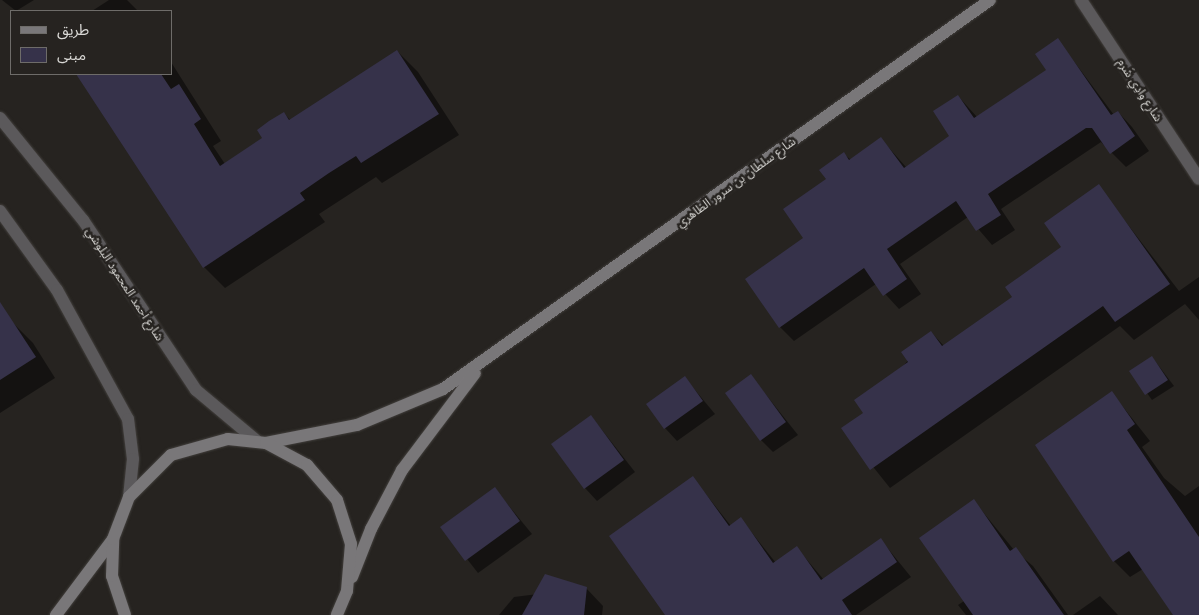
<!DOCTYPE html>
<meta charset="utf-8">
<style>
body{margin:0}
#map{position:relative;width:1199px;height:615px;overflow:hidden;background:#262320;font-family:Montserrat,"Noto Sans Arabic",sans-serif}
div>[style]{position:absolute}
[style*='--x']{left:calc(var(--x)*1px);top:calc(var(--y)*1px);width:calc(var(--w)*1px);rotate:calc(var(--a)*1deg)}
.shadow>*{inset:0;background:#0007}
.building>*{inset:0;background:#36324a}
.roads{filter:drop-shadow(0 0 1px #43403d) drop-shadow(0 0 1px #43403d)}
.street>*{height:12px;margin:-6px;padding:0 6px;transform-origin:6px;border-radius:6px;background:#5b595b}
.secondary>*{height:12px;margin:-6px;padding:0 6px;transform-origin:6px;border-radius:6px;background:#797779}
span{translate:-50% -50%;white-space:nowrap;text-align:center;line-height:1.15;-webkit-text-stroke:5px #262320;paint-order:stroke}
.street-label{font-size:12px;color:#dad9d6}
.legend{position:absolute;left:10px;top:10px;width:162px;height:65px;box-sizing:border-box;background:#262320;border:1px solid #6e6c69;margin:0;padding:6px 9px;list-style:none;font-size:15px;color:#dad9d6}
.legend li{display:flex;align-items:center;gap:10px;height:25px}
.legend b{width:25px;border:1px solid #6e6c69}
</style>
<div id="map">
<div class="shadow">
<div style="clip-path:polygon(2px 0,34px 0,16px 11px)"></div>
<div style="clip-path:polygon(109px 0,127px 0,138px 11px,92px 11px)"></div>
<div style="clip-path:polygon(1058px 40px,1114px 115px,1118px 112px,1132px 127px,1149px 151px,1126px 167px,1101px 142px,1001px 209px,1015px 230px,992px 245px,968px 217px,900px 264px,921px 294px,899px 309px,876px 284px,794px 341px,780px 327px,805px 238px,827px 179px,844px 154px,851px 160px,881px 139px,906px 167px,951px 136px,958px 96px,977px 117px,1048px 70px)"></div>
<div style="clip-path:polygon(397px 51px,418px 72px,459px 135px,382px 183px,376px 177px,319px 214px,325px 222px,225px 288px,204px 267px,77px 74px,171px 74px,171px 62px,221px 141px,213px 146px,225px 164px,264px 139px,284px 113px,291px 121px)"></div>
<div style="clip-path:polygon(1098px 186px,1179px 291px,1199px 277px,1199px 320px,1185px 304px,1134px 340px,1120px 326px,890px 488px,842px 428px,865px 413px,931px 332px,944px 346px,1014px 297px,1063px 248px)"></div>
<div style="clip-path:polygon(12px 322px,33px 343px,55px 378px,0 413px,0 330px)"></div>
<div style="clip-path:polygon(1152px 357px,1174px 386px,1152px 400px,1131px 371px)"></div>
<div style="clip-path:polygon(751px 376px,798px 435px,773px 452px,761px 440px)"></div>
<div style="clip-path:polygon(685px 378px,715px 414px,677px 441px,665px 428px)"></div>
<div style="clip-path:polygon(1112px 393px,1150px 441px,1142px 447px,1164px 478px,1185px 496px,1199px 486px,1199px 615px,1174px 615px,1143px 569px,1130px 577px,1114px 561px)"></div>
<div style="clip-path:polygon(591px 416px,635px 472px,597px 501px,585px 488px)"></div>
<div style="clip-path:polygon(693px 478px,731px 526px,741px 519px,776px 563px,797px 548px,824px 580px,881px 540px,911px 577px,856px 615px,667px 615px)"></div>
<div style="clip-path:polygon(495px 489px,532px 534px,478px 573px,442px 527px)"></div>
<div style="clip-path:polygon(974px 501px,1014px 550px,1033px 566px,1068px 615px,966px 615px,958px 605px,964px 601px)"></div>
<div style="clip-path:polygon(586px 588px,603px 606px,602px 615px,499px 615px,514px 597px)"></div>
<div style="clip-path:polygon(1100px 596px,1118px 615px,1073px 615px)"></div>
</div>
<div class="building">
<div style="clip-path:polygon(1058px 38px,1111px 115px,1118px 111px,1135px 136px,1110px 154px,1092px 128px,1086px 128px,988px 194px,1001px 215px,976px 231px,956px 201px,887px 249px,907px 279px,883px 296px,864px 268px,779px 328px,745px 279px,803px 238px,783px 209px,826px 179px,819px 170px,844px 152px,849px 160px,881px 137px,904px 168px,949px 136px,933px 111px,958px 95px,974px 118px,1046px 70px,1035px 54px)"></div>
<div style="clip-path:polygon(397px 50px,439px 114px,361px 163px,356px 156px,329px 173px,300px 193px,305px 200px,203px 268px,76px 74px,161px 74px,171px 89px,179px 84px,201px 119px,194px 124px,220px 166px,262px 138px,257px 130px,269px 121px,284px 112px,289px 120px)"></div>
<div style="clip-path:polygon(1099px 184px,1170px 284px,1115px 322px,1103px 306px,870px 470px,841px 428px,863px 413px,854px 400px,908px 362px,901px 352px,931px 331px,942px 346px,1012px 297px,1005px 287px,1061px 247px,1044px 223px)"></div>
<div style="clip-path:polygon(0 302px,36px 357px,0 380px)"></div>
<div style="clip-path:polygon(1152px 356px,1168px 380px,1145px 395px,1129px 371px)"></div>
<div style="clip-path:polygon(751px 374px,786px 422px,760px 441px,725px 393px)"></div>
<div style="clip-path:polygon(685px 376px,703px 401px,664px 429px,646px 404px)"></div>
<div style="clip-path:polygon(1112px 391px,1135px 424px,1127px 430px,1199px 537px,1199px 615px,1173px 615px,1129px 551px,1113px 562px,1035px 445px)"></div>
<div style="clip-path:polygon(591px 415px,624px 460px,584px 489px,551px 444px)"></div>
<div style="clip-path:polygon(693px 476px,729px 526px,741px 517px,773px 563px,797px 546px,821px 580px,881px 538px,897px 562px,842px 600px,852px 615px,665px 615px,609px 536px)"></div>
<div style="clip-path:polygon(495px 487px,520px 521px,465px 561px,440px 527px)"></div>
<div style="clip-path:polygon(974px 499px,1010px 551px,1016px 547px,1064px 615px,973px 615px,919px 538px)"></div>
<div style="clip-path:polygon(545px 574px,587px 587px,584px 615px,522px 615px)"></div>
</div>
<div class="roads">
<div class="street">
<div style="--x:1081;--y:0;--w:214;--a:56.6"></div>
<div style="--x:0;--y:118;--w:132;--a:50.9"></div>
<div style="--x:83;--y:220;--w:204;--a:56.4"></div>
<div style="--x:196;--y:390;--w:80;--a:39.9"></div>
<div style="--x:0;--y:211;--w:97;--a:54.2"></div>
<div style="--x:57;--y:290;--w:147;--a:61.2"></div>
<div style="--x:128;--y:419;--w:40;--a:82.9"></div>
<div style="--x:133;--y:459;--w:38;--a:96"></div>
</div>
<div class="secondary">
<div style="--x:266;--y:443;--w:93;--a:-11.2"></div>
<div style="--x:357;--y:425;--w:93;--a:-22.7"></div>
<div style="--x:443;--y:389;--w:671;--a:-35.42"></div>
<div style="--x:352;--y:577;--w:52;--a:-68.4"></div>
<div style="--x:371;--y:529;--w:67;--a:-62.3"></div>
<div style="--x:402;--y:470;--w:121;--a:-53"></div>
<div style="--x:56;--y:615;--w:95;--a:-53.1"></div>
<div style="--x:125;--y:615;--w:41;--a:-108.4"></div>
<div style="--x:112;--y:576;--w:37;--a:-88"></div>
<div style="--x:113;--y:539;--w:45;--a:-69.1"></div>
<div style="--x:129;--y:497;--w:59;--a:-45"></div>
<div style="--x:171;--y:455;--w:59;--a:-15.7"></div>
<div style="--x:228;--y:439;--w:38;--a:6"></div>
<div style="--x:266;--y:443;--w:47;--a:28.2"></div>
<div style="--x:307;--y:465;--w:46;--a:49.4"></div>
<div style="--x:337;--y:500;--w:46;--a:72.3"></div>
<div style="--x:351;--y:544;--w:47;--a:94.9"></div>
<div style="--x:347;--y:591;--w:26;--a:113"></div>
</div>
</div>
<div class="street-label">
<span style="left:1140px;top:90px;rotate:57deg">شارع وادِي شَرم</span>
<span style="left:736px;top:182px;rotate:-36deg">شارع سلطان بن سرور الظاهري</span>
<span style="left:125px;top:284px;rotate:57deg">شارع أحمد المحمود البلوشي</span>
</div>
<ul class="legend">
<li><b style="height:6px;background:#797779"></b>طريق</li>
<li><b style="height:14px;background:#36324a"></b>مبنى</li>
</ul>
</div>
